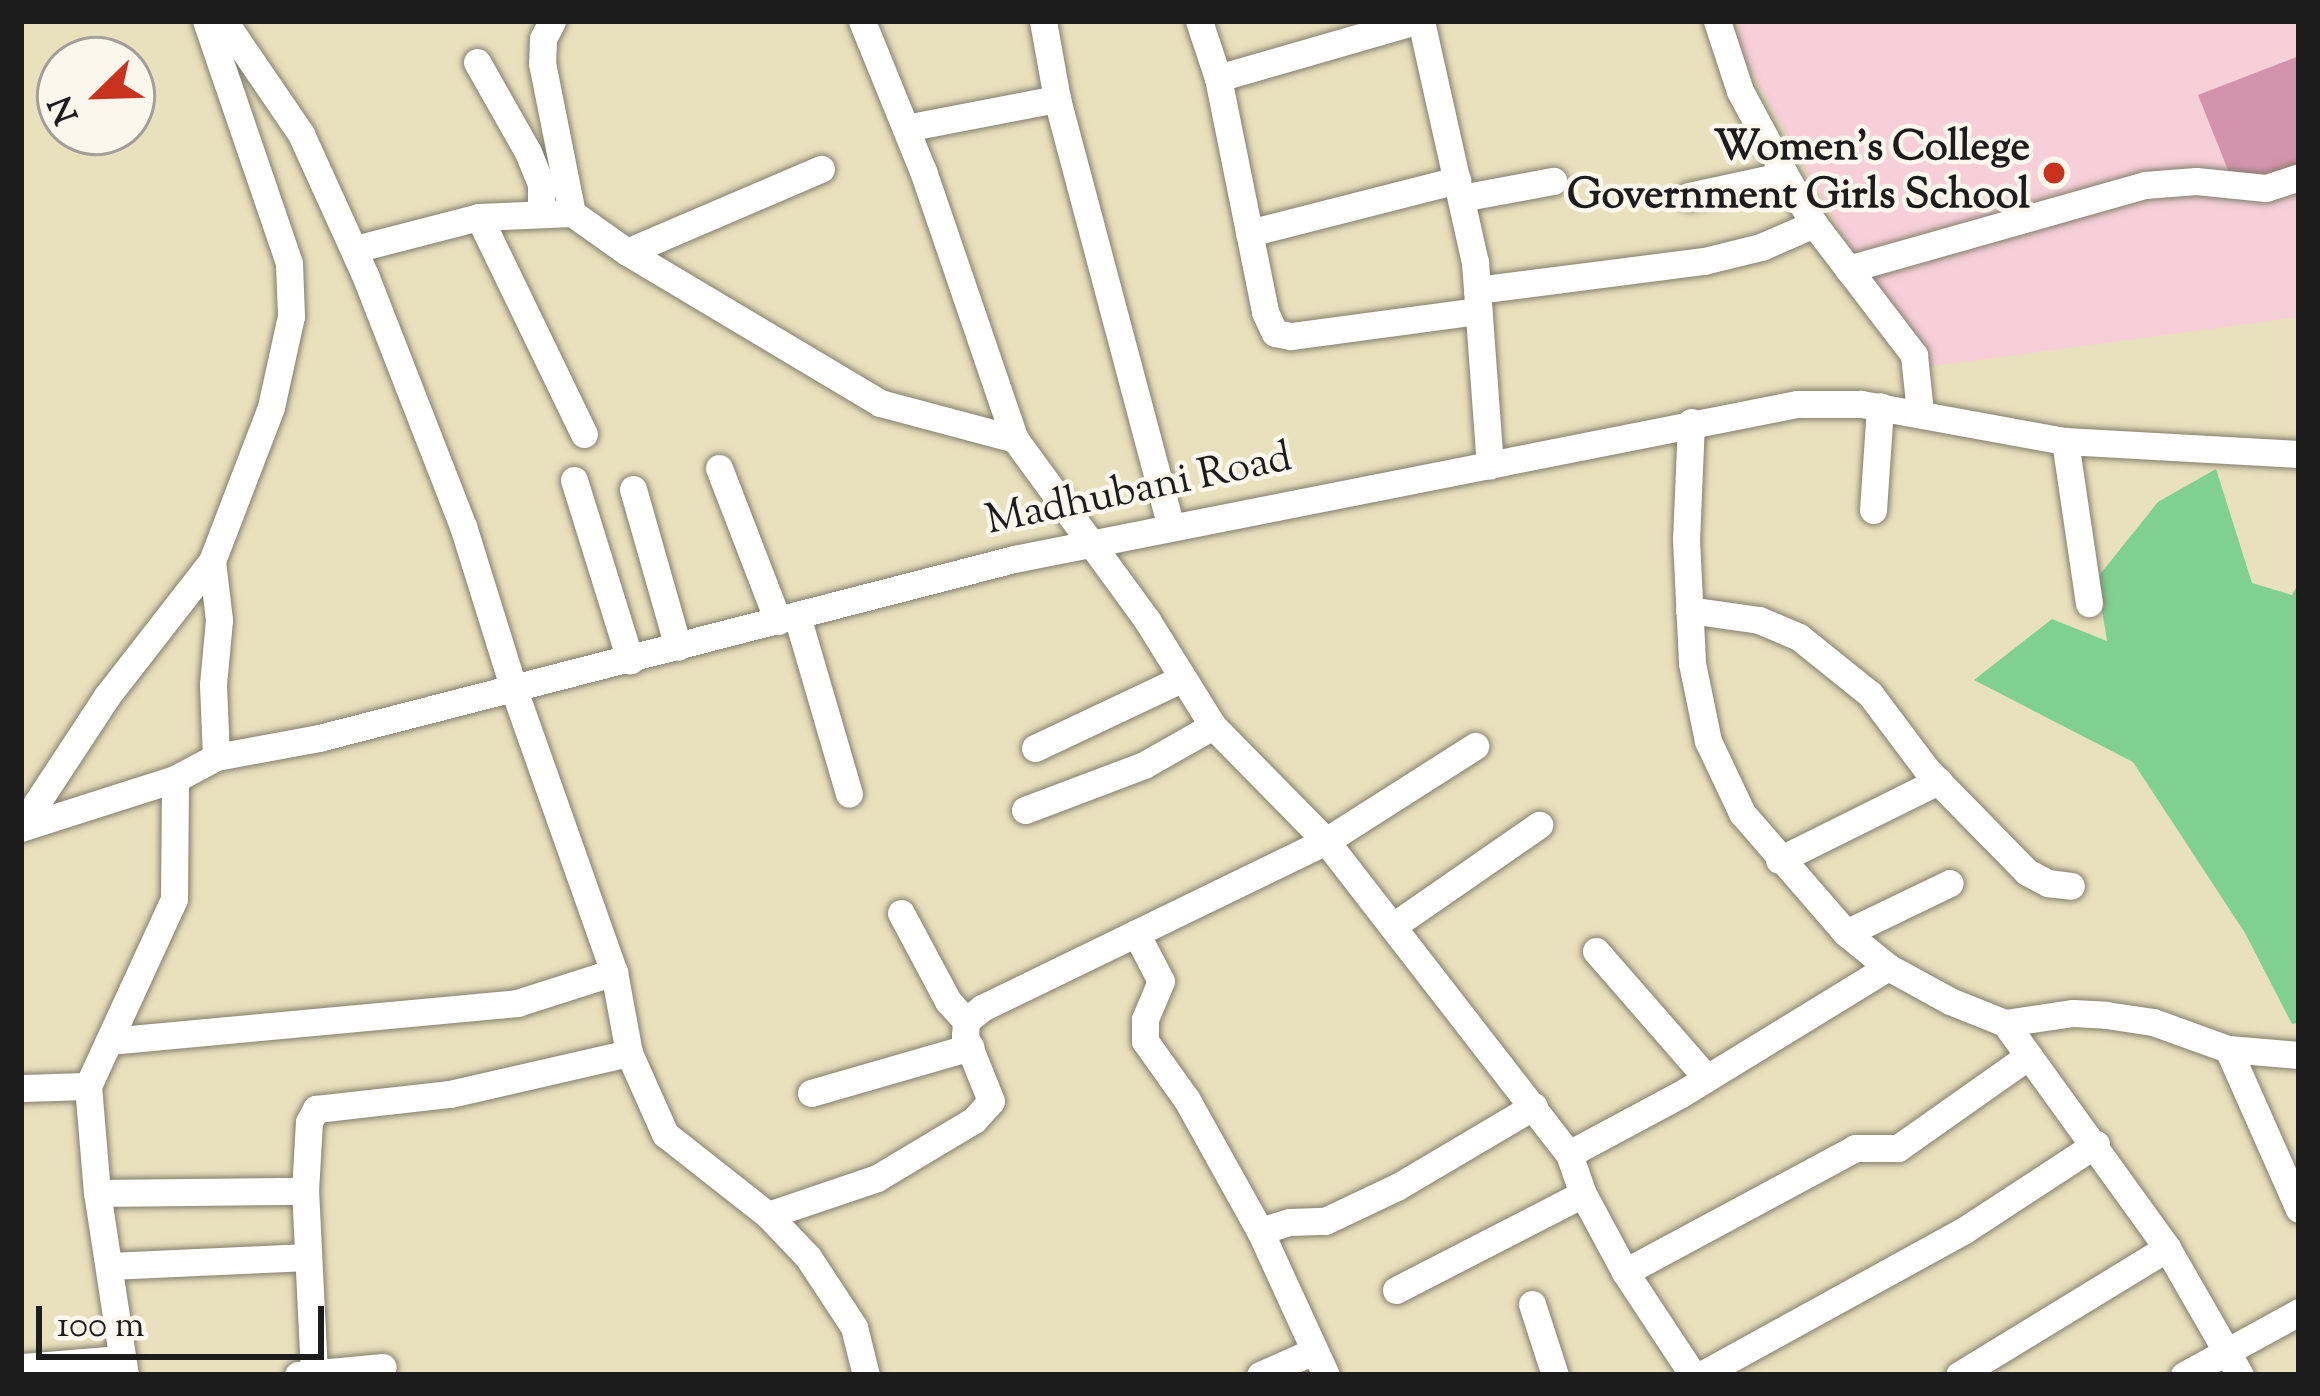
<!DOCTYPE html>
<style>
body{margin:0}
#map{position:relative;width:2320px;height:1396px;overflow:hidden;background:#e9e0bd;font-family:"Sorts Mill Goudy",serif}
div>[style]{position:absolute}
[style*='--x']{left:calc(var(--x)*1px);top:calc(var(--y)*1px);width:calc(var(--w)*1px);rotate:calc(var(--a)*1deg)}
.built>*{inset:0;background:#f6cfd8}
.green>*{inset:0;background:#7fd091}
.building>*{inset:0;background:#d393ac}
.roads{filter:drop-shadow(0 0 3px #827e6c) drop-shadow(0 0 3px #827e6c)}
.minor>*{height:27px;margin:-13.5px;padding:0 13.5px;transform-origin:13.5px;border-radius:13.5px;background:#fff}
.dots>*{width:33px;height:33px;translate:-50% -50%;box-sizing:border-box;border:6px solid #fbf7ec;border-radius:50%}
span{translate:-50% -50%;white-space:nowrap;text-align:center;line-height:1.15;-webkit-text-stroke:9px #fbf7ec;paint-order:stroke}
.poi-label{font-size:42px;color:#1c1c1c;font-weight:700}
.right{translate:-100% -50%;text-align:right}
.street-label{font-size:42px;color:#1c1c1c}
.frame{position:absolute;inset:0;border:24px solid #1c1c1c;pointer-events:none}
.north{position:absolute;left:36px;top:36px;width:120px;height:120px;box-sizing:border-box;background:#fbf7ec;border:3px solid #a29f99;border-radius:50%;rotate:247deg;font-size:33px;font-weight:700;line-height:48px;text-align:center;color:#1c1c1c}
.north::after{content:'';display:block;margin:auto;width:42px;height:54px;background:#c8321e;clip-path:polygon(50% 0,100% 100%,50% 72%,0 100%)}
.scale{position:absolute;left:36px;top:1306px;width:288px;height:54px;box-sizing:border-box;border:6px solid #1c1c1c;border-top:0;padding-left:15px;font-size:36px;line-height:42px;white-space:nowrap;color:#1c1c1c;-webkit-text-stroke:9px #fbf7ec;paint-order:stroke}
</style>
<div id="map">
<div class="built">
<div style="clip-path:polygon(1738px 21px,2299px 21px,2299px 317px,1917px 368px,1740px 51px)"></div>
</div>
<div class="green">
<div style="clip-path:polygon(2216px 469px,2252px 583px,2292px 595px,2299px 582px,2299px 1023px,2292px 1024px,2245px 933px,2133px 762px,1974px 680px,2052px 619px,2107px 641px,2097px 578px,2158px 502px)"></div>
</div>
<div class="building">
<div style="clip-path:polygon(2299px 56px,2299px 189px,2230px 175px,2198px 95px)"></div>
</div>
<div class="roads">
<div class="minor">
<div style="--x:224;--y:21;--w:137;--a:55.7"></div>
<div style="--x:301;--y:134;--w:155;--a:65.6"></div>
<div style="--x:365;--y:275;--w:269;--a:68.7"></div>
<div style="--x:463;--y:526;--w:169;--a:72.7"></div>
<div style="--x:513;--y:687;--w:302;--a:70.5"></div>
<div style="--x:614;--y:972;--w:82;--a:79.5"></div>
<div style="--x:629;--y:1053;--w:89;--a:66"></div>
<div style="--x:665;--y:1134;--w:131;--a:38.2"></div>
<div style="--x:768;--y:1215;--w:58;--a:46.4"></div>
<div style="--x:808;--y:1257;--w:84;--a:56.7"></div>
<div style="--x:854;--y:1327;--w:49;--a:76"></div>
<div style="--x:552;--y:21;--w:20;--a:117"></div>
<div style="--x:543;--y:39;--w:24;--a:92"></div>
<div style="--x:542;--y:63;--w:153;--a:78.7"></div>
<div style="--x:862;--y:21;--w:162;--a:67.9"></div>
<div style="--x:923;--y:171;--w:283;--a:71.1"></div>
<div style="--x:1015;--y:439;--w:224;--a:53.9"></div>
<div style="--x:1147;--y:620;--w:125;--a:58.1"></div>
<div style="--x:1213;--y:726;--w:161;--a:45.5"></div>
<div style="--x:1326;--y:841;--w:396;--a:52.2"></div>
<div style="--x:1569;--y:1154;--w:42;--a:70.7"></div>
<div style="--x:1583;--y:1194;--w:89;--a:61.7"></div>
<div style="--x:1625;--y:1272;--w:123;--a:56.6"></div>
<div style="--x:1043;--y:21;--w:79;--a:79.8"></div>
<div style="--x:1057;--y:99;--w:440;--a:75.1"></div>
<div style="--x:1199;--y:21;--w:60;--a:71.6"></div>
<div style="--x:1218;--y:78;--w:239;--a:78.6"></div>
<div style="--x:1265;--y:312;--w:23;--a:65"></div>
<div style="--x:1275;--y:333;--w:16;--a:11"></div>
<div style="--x:1291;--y:336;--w:189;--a:-7.6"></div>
<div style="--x:1421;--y:21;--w:247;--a:77.4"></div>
<div style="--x:1475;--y:262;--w:204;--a:85.8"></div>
<div style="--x:1717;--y:21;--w:74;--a:71.8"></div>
<div style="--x:1740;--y:91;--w:95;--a:61.8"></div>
<div style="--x:1785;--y:175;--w:57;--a:59.4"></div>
<div style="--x:1814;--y:224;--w:165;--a:52.6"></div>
<div style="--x:1914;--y:355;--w:57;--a:84"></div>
<div style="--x:477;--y:62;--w:103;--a:60.5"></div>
<div style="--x:528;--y:152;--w:35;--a:68"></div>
<div style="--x:541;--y:185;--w:27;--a:90"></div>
<div style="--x:1218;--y:78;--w:205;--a:-16.1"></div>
<div style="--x:906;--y:128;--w:154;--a:-10.9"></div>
<div style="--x:1689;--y:196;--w:98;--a:-12.3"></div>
<div style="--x:1461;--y:198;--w:94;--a:-10.5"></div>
<div style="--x:479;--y:217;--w:241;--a:64.2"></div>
<div style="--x:1249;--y:233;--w:215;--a:-14.3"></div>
<div style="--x:355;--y:249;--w:128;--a:-14.5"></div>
<div style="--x:479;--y:217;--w:93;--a:-2.5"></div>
<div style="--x:572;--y:213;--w:67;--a:35.3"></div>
<div style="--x:627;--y:252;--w:295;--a:30.8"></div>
<div style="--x:880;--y:403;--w:140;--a:14.9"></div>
<div style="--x:627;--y:252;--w:211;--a:-23.2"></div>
<div style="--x:1848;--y:269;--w:309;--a:-15.8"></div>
<div style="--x:2145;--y:185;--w:51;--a:-4.5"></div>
<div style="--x:2196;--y:181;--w:70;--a:5.7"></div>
<div style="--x:2266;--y:188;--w:35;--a:-18"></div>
<div style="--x:1477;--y:290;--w:229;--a:-7.3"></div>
<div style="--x:1704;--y:261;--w:59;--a:-13.8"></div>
<div style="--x:1761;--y:247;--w:58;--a:-23.5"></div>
<div style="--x:1691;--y:422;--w:117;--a:92.4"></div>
<div style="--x:1686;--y:539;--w:124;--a:87.2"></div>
<div style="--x:1692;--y:663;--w:80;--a:78.4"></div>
<div style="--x:1708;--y:741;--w:80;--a:64.7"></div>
<div style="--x:1742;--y:813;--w:159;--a:49.1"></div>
<div style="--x:1846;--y:933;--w:54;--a:39"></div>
<div style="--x:1888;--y:967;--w:71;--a:28.7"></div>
<div style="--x:1950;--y:1001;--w:59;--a:21.8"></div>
<div style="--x:2005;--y:1023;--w:277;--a:54.2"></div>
<div style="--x:2167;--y:1248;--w:146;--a:60.1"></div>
<div style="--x:2065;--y:441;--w:164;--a:81.6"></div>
<div style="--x:719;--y:468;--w:164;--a:68.9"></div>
<div style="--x:574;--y:480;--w:189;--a:72.7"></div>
<div style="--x:633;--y:489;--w:164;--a:74.1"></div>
<div style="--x:1873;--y:510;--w:104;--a:-86.1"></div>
<div style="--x:212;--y:561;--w:59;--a:83.2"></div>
<div style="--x:219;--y:620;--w:65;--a:95.3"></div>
<div style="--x:213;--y:685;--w:72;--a:87.6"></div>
<div style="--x:1689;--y:610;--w:71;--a:8.1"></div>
<div style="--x:1759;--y:620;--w:43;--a:23"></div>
<div style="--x:1799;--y:637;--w:91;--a:38.8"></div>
<div style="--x:1870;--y:694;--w:95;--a:53.1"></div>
<div style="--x:1927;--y:770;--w:143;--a:45.6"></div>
<div style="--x:2027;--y:872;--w:24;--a:28"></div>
<div style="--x:2048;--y:883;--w:23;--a:7"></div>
<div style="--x:797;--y:616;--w:185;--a:73.7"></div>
<div style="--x:1035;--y:748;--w:161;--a:-25.3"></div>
<div style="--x:1025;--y:810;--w:127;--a:-20.7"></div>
<div style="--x:1144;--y:765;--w:79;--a:-29.5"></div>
<div style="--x:21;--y:827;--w:157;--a:-56.7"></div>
<div style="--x:107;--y:696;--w:171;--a:-52.1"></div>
<div style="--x:212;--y:561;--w:165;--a:-69"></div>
<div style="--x:271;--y:407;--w:93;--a:-77.6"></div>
<div style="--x:291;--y:316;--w:53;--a:-92.2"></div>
<div style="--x:289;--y:263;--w:256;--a:-108.9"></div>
<div style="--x:21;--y:828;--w:162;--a:-17.7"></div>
<div style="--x:175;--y:779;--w:47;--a:-28.2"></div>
<div style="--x:216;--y:757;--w:105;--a:-10.5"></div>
<div style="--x:319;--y:738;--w:718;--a:-14.44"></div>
<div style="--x:1014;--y:559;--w:798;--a:-11.2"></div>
<div style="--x:1797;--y:404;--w:64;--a:0"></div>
<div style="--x:1861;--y:404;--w:207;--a:10.3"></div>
<div style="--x:2065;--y:441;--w:234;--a:3.2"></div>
<div style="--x:1779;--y:860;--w:178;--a:-26.4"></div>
<div style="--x:901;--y:913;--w:100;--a:61.9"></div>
<div style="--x:948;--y:1001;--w:27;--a:48"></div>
<div style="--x:1393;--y:926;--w:178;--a:-34.7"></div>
<div style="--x:1136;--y:933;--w:54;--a:62.5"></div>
<div style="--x:1161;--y:981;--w:41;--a:112.8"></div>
<div style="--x:1145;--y:1019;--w:22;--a:90"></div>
<div style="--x:1145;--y:1041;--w:72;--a:54.6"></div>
<div style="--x:1187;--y:1100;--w:150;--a:60.9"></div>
<div style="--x:1260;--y:1231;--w:158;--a:65.4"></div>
<div style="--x:1846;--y:933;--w:115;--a:-25.7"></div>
<div style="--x:1596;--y:951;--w:167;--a:48.9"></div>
<div style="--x:2005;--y:1023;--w:69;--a:-8.4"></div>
<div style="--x:2073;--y:1013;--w:33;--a:3"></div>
<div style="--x:2106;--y:1015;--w:48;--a:8.5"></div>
<div style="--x:2153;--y:1022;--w:80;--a:19.8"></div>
<div style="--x:2228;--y:1049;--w:71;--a:4.8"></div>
<div style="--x:109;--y:1041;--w:410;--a:-5.3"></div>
<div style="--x:517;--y:1003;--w:102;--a:-17.7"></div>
<div style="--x:2228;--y:1049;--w:175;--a:66.1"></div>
<div style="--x:21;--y:1088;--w:67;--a:-1.7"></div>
<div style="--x:811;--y:1093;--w:166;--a:-16.1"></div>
<div style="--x:1569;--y:1154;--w:127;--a:-28.2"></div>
<div style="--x:1681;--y:1094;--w:243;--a:-31.5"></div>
<div style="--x:97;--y:1193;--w:208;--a:-0.6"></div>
<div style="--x:768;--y:1215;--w:115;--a:-18.7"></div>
<div style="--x:877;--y:1178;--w:113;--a:-30.9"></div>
<div style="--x:974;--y:1120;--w:25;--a:-48"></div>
<div style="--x:991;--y:1101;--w:70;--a:-111.8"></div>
<div style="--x:965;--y:1036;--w:15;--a:-86"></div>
<div style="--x:966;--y:1021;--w:21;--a:-39"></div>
<div style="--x:982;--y:1008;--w:382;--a:-25.9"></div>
<div style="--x:1326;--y:841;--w:177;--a:-32.5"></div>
<div style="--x:1260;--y:1231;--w:31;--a:-17"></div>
<div style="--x:1290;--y:1222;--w:35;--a:-2"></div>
<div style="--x:1325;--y:1221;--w:80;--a:-25.3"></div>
<div style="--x:1397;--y:1187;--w:159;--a:-30.6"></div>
<div style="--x:109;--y:1266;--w:199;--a:-2.6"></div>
<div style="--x:1625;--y:1272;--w:261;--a:-28.3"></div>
<div style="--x:1855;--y:1148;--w:43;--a:0"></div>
<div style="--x:1898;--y:1148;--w:158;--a:-35.2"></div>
<div style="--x:1396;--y:1290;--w:210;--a:-27.2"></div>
<div style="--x:1532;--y:1304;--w:75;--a:72.1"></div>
<div style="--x:21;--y:1367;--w:98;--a:-4.7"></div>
<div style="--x:314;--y:1373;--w:182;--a:-92.8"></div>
<div style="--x:305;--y:1191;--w:69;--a:-86.7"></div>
<div style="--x:309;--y:1122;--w:15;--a:-62"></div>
<div style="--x:316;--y:1109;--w:135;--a:-6.4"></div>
<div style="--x:450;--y:1094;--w:184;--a:-12.9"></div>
<div style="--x:125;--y:1375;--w:184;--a:-98.7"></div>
<div style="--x:97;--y:1193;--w:107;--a:-94.8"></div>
<div style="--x:88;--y:1086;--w:206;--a:-65.3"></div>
<div style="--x:174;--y:899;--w:120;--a:-89.5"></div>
<div style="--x:298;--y:1375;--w:85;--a:-5.4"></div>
<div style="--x:1260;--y:1375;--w:59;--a:-24"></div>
<div style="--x:1701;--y:1375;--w:299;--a:-28.8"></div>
<div style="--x:1963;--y:1231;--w:159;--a:-33.2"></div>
<div style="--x:1959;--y:1375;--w:244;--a:-31.4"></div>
<div style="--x:2184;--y:1375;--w:131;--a:-28.7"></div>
</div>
</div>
<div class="dots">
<div style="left:2054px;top:173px;background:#c8321e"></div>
</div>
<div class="poi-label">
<span class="right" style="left:2030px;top:173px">Women's College<br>Government Girls School</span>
</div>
<div class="street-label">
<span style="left:1139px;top:491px;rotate:-12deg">Madhubani Road</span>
</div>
<div class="frame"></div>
<div class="north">N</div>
<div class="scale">100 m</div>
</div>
